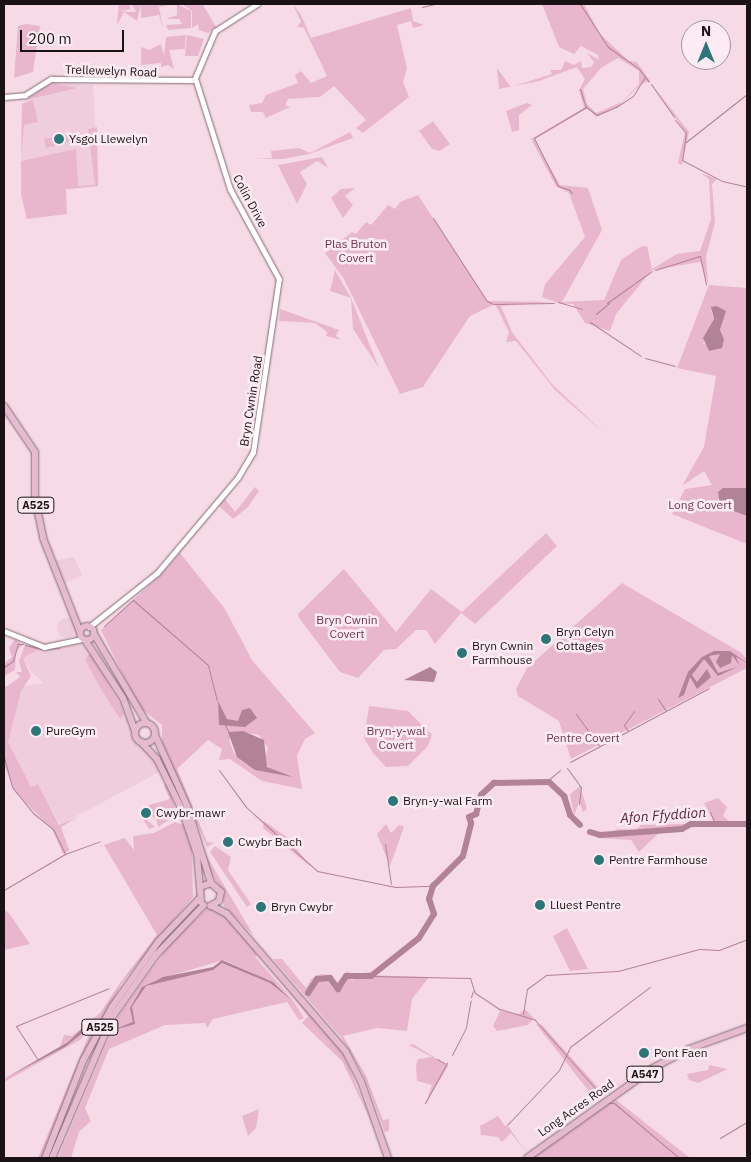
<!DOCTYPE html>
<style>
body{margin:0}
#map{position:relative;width:751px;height:1162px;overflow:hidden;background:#f6dbe6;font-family:"IBM Plex Sans",sans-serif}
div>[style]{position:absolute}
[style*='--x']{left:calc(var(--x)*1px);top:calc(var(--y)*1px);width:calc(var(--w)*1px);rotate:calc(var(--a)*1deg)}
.built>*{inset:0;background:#f0cddc}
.round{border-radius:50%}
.green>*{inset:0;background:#e9b7cd}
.water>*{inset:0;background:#b28297}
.stream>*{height:1px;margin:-0.5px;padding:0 0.5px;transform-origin:0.5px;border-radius:0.5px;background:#b28297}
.river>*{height:6px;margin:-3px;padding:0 3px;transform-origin:3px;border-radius:3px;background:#b28297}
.roads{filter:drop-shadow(0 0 1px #836b75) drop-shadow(0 0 1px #836b75)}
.tertiary>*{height:5px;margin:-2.5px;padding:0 2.5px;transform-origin:2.5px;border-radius:2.5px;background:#fff}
.primary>*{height:6px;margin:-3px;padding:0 3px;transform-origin:3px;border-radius:3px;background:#e6bbcf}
.primary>.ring{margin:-3px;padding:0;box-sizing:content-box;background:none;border:6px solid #e6bbcf;border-radius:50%}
.dots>*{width:14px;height:14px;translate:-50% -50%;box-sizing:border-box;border:2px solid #fcebf2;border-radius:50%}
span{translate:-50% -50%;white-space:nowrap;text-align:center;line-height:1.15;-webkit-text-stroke:5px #fcebf2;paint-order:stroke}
.shield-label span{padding:1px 4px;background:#fcebf2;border:1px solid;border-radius:4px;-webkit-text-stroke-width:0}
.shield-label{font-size:11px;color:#1b1216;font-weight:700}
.street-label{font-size:12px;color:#1b1216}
.poi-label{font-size:12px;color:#1b1216}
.left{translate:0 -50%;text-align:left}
.park-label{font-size:12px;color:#733555}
.water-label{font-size:14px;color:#5e2242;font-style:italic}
.frame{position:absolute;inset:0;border:5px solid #1b1216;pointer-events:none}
.north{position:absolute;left:681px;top:20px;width:50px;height:50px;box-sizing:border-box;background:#fcebf2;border:1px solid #a2949a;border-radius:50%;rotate:0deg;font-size:14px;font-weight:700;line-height:20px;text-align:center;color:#1b1216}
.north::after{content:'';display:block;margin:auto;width:18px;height:22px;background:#2c767a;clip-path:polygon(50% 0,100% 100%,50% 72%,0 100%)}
.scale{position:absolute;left:20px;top:30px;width:104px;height:22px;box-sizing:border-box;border:2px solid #1b1216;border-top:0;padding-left:6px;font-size:15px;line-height:18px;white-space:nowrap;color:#1b1216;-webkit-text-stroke:4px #fcebf2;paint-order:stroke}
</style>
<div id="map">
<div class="built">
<div style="clip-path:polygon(53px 83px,93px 85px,98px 186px,21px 195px,22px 104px)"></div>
<div style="clip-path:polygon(74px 557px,82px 575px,63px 584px,54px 561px)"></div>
<div class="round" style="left:57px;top:618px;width:20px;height:20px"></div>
<div style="clip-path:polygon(80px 643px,90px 656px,86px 659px,93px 656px,123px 698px,137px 739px,163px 770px,60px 825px,37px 784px,31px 788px,5px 737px,23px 686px,44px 683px,31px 672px,23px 658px,39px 649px)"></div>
</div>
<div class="green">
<div style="clip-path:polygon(119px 4px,129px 4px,131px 9px,120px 11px,130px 12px,136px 12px,132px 4px,176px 4px,159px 7px,163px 29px,159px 15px,141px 18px,141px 5px,137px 21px,124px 12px,117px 25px)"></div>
<div style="clip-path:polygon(177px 4px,191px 11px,191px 28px,168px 30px,166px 25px,182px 24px,179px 19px,166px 19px,177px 15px)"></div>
<div style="clip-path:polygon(182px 4px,206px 4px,203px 5px,216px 27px,208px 33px,199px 30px,198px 24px,192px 28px,192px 11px)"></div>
<div style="clip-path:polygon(293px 4px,301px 15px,311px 38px,411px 8px,413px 21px,424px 25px,413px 28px,411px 21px,397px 25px,407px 68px,403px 82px,409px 97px,363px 133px,356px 128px,366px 120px,334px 86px,320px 97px,288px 99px,285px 105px,290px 107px,266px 118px,263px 112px,251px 112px,249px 105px,262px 103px,266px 95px,298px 83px,295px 75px,301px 71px,311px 83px,327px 76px,304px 28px,297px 27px,301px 22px)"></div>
<div style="clip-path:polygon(evenodd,542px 4px,584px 4px,600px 34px,629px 61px,637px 62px,650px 81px,641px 84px,616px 108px,596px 117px,588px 108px,534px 139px,560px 185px,588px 188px,602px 230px,562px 302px,604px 300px,621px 260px,640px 247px,647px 246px,652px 269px,677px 254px,700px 251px,711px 219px,709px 179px,701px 173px,717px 179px,712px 184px,715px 223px,706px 256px,708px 284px,700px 262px,652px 270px,616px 314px,610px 331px,585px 323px,573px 304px,558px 303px,542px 297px,545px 284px,585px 237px,569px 193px,556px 186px,531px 139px,584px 108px,579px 90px,585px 79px,577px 67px,539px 81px,499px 89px,497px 68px,511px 87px,552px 74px,550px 70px,561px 70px,565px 61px,574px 65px,581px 61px,582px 68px,591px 67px,594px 62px,587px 53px,599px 60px,598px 55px,581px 46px,574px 54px,559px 47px,542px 4px,618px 58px,639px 71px,639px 84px,622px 102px,596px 113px,587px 104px,583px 89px,601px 68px,618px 58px)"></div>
<div style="clip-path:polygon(26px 24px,40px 26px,33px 72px,14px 78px,18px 26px)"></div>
<div style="clip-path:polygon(186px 35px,185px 49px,169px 50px,174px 69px,168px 65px,161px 67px,161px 63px,141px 65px,141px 47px,149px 50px,161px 44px,164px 56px,166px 37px)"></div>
<div style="clip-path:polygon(187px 35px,204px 39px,198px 56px,185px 56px)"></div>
<div style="clip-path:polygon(53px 83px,77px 88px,25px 100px,45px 86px)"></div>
<div style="clip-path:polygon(651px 83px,689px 132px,682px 165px,678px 163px,685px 132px)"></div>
<div style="clip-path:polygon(33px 100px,38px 122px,24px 125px,21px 159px,22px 104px)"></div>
<div style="clip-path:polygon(527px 103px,532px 105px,519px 115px,519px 130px,512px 132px,506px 111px)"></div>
<div style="clip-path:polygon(433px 121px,450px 144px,440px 151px,432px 149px,419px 131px)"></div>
<div style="clip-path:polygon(97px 127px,98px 186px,66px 189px,67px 214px,27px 219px,21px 195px,21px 161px,76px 149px,78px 186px,95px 185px,88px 129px)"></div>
<div style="clip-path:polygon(350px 132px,353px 138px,309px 154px,283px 159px,255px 159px,272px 158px,271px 151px,299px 148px,310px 153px)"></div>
<div style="clip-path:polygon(73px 133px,74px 141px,46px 148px,44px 139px)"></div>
<div style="clip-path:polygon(322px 157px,328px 168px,317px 161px,300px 172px,307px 184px,297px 204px,278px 165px)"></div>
<div style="clip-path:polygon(355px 188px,345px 196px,353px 205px,343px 218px,331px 198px,341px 189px)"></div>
<div style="clip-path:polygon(418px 195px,487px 301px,555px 302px,501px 306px,512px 332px,551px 383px,605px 434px,555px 390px,516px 341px,506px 342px,509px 332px,495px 304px,470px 316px,423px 387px,400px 394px,344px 279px,325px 253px,352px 232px,356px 234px,366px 222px,371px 225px,388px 205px,395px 209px,400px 202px)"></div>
<div style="clip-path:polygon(335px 270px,351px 298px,379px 368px,353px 329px,351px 298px,330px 291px)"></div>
<div style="clip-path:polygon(evenodd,709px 285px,747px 288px,747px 488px,726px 488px,718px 499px,720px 506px,747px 516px,747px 544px,672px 514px,685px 489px,712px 485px,704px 471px,682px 486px,704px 447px,716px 376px,677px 368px,709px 285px,717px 306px,725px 311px,720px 331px,724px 339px,703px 344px,714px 319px,711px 311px,717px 306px)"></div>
<div style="clip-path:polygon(280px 309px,339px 330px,336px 336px,341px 340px,326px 336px,327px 332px,315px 323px,279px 321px)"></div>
<div style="clip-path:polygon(255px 487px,259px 491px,248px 507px,233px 519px,219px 506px,225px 499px,235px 512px)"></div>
<div style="clip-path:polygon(evenodd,216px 509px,180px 553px,225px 609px,252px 660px,315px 733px,305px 739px,297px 756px,302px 789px,262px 781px,230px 759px,219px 760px,222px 749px,208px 740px,177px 769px,207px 842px,214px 843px,207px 847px,162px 744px,162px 725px,139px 707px,101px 630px,164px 571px,216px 509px,237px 731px,259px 735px,268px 748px,264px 763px,277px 774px,253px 767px,234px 753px,229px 740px,237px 731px)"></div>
<div style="clip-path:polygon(546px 533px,557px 546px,475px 624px,461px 613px,435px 644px,426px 630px,416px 630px,396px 649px,384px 650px,358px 678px,340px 672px,299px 618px,298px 614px,344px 569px,396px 632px,431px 589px,462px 612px)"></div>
<div style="clip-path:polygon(622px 583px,740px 652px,747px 659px,747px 668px,571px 759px,559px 721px,518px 696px,516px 689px,527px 668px)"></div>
<div style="clip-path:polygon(15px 639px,23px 645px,16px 651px,15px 670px,4px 676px,4px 664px,12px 657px,9px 648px)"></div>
<div style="clip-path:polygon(25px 645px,51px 649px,39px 649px,23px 658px,31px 676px,21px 691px,8px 742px,31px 787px,38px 784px,59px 825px,80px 816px,61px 827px,69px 850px,63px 854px,52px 829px,15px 792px,4px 765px,4px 684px,6px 687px,20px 677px,16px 672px,22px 672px,19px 661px)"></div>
<div style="clip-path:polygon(90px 653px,118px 701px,125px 717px,123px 714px,121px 720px,102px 691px,85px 660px)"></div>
<div style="clip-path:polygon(369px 706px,408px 711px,432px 735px,428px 746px,408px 766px,386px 767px,373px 753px,364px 738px)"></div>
<div style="clip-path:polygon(168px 784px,177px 815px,158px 827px,156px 818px,151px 816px,147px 820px,155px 827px,149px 829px,142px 817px,151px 816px,149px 805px,170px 799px,164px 786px)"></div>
<div style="clip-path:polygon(580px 786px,587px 809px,583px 812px,579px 802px,574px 816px,570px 794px)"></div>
<div style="clip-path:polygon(718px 798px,727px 807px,723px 816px,733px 824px,662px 830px,639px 852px,631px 840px,599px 838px,617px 829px,636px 830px,641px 825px,715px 823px,704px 803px)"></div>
<div style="clip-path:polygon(264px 821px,288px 838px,311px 867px,263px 828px)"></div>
<div style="clip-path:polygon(175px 822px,184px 825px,192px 849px,193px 897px,122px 983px,76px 1071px,42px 1158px,38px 1158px,93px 1025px,80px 1040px,4px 1082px,4px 1079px,65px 1047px,98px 1021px,89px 1022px,68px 1042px,4px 1074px,60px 1046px,64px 1035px,72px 1036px,100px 1013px,120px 983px,157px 935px,104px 845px,125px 838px,134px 850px,133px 836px,154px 833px)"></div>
<div style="clip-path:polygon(386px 824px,391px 833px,399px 825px,404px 827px,390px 866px,377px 834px)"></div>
<div style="clip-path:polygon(197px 828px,206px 855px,254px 936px,224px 906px,222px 889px,209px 871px)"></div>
<div style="clip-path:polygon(215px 846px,231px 857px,228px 870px,251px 904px,247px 907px,210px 852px)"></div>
<div style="clip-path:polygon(209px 907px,223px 914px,259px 953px,255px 957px,293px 1000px,276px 984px,224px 960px,155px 980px,137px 995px,132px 1007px,145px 988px,158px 981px,213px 969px,222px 963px,270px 983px,294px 1002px,304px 1018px,299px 1020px,287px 1002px,213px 1019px,207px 1028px,205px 1023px,165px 1025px,109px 1049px,85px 1108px,91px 1121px,79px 1132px,71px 1158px,58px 1158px,118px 1017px,172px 941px)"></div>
<div style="clip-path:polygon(4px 910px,9px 913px,30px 944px,4px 950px)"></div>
<div style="clip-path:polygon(567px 928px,588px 969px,570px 971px,553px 936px)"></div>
<div style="clip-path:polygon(261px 955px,343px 1053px,371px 1121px,342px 1061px,302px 1023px,308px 1016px)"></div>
<div style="clip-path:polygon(273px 959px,282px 959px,306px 988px,311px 979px,321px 974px,331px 975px,337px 982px,347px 971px,354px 975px,375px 971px,355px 978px,346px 976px,338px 988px,329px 977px,317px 978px,311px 982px,308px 994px,312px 983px,324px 978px,339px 990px,346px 977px,352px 980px,364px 975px,429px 977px,412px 999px,407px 1031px,377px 1028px,343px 1036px,366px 1076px,383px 1120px,389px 1119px,389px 1131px,385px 1132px,364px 1076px,341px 1037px)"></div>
<div style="clip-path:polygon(481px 998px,502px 1011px,519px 1014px,525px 1009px,534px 1018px,528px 1025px,497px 1031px,493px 1026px,500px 1011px)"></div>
<div style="clip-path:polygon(536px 1024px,542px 1025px,605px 1095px,640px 1067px,596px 1103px,601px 1098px,591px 1094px)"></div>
<div style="clip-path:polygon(413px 1044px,448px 1066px,425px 1105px,432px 1085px,417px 1081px,416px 1065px,418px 1059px,432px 1057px,409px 1045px)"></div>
<div style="clip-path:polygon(673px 1060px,615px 1099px,690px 1158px,530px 1158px,628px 1087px)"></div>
<div style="clip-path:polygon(709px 1065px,728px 1069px,698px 1083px,689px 1080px,687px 1074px,708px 1070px)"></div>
<div style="clip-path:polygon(259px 1109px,256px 1128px,248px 1136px,242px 1116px)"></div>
<div style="clip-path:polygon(498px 1116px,505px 1126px,512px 1120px,508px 1126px,527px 1153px,511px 1133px,502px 1142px,498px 1137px,481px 1135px,480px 1126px)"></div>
</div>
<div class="water">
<div style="clip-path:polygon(717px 306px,726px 311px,720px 330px,724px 339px,722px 348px,709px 351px,703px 338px,714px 319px,711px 307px)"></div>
<div style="clip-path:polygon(723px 488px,747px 488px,747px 516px,720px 506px,718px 492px)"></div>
<div style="clip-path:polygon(714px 651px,730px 651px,747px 663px,736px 657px,740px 666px,732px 655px,731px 663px,720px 668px,716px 662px,720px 654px,709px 656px,718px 673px,737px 667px,718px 676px,704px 659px,692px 675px,697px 682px,707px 669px,711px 677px,697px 689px,690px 677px,684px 695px,678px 698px,688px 672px,702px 657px)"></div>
<div style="clip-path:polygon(430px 667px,437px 672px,434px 682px,404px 680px)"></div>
<div style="clip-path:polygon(218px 701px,227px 719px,238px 721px,242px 710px,250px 708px,257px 718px,245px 727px,219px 725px)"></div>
<div style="clip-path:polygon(243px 731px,264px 740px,267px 767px,293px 777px,255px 770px,237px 757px,228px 732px)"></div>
<div style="clip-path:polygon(222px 960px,273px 982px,294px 1002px,270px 983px,222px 963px,213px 970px,146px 986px,132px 1007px,135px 1024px,110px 1031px,133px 1022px,130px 1008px,142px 987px,163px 977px,213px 967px)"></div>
<div style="clip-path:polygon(98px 1021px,65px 1047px,4px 1079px,68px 1042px,89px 1022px)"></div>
</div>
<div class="stream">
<div style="--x:580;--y:4;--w:51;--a:56.9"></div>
<div style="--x:608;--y:47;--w:38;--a:35"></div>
<div style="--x:639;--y:69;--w:16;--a:52"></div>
<div style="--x:422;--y:7;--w:13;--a:-13"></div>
<div style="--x:651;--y:84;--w:40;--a:55.1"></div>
<div style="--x:580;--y:89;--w:19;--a:72"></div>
<div style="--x:675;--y:120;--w:17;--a:50"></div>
<div style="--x:686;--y:133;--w:27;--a:98"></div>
<div style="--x:682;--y:160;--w:45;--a:27.7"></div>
<div style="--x:722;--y:181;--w:26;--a:13"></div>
<div style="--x:686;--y:142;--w:78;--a:-38.2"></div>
<div style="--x:570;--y:190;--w:13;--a:-162"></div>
<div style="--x:558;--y:186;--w:54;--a:-116.6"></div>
<div style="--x:534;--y:138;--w:61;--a:-30.8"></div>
<div style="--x:586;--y:107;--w:14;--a:36"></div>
<div style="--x:597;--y:115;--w:21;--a:-23"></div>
<div style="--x:616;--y:107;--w:20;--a:-33"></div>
<div style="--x:633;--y:96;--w:22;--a:-58"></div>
<div style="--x:570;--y:191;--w:3;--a:45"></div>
<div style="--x:433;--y:218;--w:99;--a:57"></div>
<div style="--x:487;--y:301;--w:7;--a:27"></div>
<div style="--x:655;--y:270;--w:47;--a:-17.3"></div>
<div style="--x:700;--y:256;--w:29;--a:78"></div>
<div style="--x:558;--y:302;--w:25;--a:16"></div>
<div style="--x:607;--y:303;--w:55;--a:-35.4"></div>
<div style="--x:494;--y:304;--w:60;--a:-1"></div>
<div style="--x:596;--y:314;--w:17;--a:-40"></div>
<div style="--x:590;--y:322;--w:61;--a:33.7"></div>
<div style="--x:645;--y:358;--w:31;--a:15"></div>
<div style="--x:104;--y:626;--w:39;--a:-42"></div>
<div style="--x:133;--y:600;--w:99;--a:40.9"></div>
<div style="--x:208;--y:665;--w:36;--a:76"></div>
<div style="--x:25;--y:645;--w:16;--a:14"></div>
<div style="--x:45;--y:649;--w:14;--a:-4"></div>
<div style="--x:4;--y:667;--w:11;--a:-34"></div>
<div style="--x:13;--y:661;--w:18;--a:-74"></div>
<div style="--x:18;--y:644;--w:5;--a:0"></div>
<div style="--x:658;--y:699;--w:14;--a:56"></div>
<div style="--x:4;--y:712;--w:17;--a:90"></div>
<div style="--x:576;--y:714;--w:39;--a:54"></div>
<div style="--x:225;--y:725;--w:7;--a:63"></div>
<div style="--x:628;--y:731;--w:7;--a:-124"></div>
<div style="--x:624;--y:725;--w:17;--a:-54"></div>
<div style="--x:4;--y:757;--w:31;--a:75"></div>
<div style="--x:12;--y:787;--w:33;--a:51"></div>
<div style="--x:33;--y:813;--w:26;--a:39"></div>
<div style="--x:53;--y:829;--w:28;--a:64"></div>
<div style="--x:65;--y:854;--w:71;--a:149.5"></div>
<div style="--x:570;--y:762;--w:157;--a:-28"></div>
<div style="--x:567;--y:768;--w:24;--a:54"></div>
<div style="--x:581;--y:787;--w:17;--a:97"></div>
<div style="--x:219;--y:770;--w:46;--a:53.9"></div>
<div style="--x:246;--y:807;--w:96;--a:42"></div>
<div style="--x:317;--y:871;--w:80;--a:11.6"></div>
<div style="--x:395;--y:887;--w:38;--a:-2"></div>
<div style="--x:547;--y:781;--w:17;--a:-40"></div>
<div style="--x:710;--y:812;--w:15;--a:67"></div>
<div style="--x:385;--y:844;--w:40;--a:81.5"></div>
<div style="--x:65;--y:854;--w:37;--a:-20"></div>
<div style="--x:371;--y:976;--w:99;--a:1.2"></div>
<div style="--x:470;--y:978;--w:16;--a:72"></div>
<div style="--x:475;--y:993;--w:30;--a:33"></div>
<div style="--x:500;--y:1009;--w:37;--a:17"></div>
<div style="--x:535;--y:1020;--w:101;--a:48.6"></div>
<div style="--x:471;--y:997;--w:6;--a:-72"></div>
<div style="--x:523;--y:1014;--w:25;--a:-81"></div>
<div style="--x:527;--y:989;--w:24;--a:-36"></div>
<div style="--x:546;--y:975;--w:72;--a:-3.2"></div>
<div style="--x:618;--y:971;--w:84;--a:-15.2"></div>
<div style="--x:699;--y:949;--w:20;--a:3"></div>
<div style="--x:719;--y:950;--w:30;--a:-21"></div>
<div style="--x:452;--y:1055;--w:31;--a:-63"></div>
<div style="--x:466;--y:1027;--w:27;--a:-80"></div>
<div style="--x:437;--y:1059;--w:10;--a:29"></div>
<div style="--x:38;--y:1060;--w:40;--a:-122.9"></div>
<div style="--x:16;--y:1026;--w:100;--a:-22.2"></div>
<div style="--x:425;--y:1103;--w:46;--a:-61.2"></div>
<div style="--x:609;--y:1103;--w:5;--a:0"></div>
<div style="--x:614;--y:1103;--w:85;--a:40.2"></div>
<div style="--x:508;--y:1124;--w:74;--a:-46.6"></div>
<div style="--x:559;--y:1070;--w:25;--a:-64"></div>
<div style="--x:570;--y:1047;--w:100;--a:-36.9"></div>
<div style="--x:720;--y:1138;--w:31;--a:-31"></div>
</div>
<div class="river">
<div style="--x:590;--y:832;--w:10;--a:17"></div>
<div style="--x:600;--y:835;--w:82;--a:-4.2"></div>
<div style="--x:682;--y:829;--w:10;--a:-29"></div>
<div style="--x:691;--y:824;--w:56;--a:0"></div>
<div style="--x:308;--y:993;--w:17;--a:-57"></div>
<div style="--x:317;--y:979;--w:13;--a:-4"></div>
<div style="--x:330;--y:978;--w:14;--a:54"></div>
<div style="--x:338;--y:989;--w:15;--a:-58"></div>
<div style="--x:346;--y:976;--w:25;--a:0"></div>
<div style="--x:371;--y:976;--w:61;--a:-38.4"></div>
<div style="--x:419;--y:938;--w:28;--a:-58"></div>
<div style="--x:434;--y:914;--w:16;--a:-108"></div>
<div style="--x:429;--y:899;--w:14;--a:-73"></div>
<div style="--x:433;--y:886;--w:42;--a:-45"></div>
<div style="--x:463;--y:856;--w:34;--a:-76"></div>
<div style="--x:471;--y:823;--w:6;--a:-108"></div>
<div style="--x:469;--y:817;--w:8;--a:-23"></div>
<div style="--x:476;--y:814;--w:20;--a:-75"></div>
<div style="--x:481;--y:795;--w:18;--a:-43"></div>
<div style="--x:494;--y:783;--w:55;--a:-1"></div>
<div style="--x:549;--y:782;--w:21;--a:43"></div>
<div style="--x:564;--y:796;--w:20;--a:72"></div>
<div style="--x:570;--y:815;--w:14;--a:45"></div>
</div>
<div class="roads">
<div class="tertiary">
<div style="--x:195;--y:78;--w:51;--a:-66.9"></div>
<div style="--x:215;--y:31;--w:50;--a:-32.7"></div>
<div style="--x:4;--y:97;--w:21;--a:-5"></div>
<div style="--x:25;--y:95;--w:31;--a:-32"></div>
<div style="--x:51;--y:79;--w:142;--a:0.4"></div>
<div style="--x:89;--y:627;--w:87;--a:-38.5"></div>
<div style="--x:157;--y:573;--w:126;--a:-49.8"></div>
<div style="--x:238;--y:477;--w:29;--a:-59"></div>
<div style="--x:253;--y:452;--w:175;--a:-81.5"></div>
<div style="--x:279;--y:279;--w:102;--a:-118.6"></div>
<div style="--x:230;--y:189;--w:113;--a:-107.5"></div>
<div style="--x:4;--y:631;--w:43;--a:21.8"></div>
<div style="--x:44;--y:647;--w:40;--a:-12"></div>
</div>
<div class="primary">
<div style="--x:4;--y:406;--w:55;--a:56"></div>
<div style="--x:35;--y:452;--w:47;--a:90"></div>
<div style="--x:35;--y:499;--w:40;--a:78"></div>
<div style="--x:43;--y:538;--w:101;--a:68.5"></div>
<div class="ring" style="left:80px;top:626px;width:8px;height:8px"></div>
<div style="--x:94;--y:634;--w:102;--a:59.4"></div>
<div style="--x:85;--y:640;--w:69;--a:56.8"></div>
<div style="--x:123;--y:698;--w:35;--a:70"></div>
<div class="ring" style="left:135px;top:723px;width:14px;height:14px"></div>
<div style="--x:155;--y:735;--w:78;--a:65.7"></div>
<div style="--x:187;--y:806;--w:81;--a:72.7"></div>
<div style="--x:211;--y:883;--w:13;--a:42"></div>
<div style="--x:221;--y:892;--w:9;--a:103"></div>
<div style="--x:219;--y:901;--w:10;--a:151"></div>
<div style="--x:141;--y:742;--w:23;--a:47"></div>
<div style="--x:157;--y:759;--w:57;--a:63.9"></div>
<div style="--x:182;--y:810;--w:46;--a:71.2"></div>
<div style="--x:197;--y:854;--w:33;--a:85"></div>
<div style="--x:201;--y:902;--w:15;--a:-94"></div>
<div style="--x:200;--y:887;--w:12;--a:-20"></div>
<div style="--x:212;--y:906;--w:17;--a:28"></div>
<div style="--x:227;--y:914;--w:182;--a:49.2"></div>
<div style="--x:346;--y:1052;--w:33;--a:63"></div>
<div style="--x:361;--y:1081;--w:82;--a:70.7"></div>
<div style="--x:45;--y:1158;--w:104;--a:-68.6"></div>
<div style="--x:83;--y:1061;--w:61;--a:-61.8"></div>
<div style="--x:112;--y:1007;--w:80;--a:-54.7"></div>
<div style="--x:158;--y:942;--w:59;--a:-46.4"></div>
<div style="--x:52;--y:1158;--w:155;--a:-66.8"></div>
<div style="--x:113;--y:1016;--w:75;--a:-54.8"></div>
<div style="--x:156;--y:955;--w:69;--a:-46.2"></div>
<div style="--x:527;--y:1158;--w:155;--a:-35.5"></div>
<div style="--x:653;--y:1068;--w:41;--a:-27.8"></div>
<div style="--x:689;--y:1049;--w:62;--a:-19.9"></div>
</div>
</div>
<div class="dots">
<div style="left:59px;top:139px;background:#2c767a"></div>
<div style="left:546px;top:639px;background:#2c767a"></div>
<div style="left:462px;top:653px;background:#2c767a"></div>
<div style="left:36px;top:731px;background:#2c767a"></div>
<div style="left:393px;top:801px;background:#2c767a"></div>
<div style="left:146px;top:813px;background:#2c767a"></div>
<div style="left:228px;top:842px;background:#2c767a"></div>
<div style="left:599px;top:860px;background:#2c767a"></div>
<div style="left:540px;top:905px;background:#2c767a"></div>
<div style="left:261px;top:907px;background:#2c767a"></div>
<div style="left:644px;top:1053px;background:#2c767a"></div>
</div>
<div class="shield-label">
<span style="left:36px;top:505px">A525</span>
<span style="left:100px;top:1027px">A525</span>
<span style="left:645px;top:1074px">A547</span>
</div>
<div class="street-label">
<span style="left:111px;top:71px;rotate:2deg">Trellewelyn Road</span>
<span style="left:250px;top:201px;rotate:62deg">Colin Drive</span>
<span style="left:251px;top:401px;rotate:-81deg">Bryn Cwnin Road</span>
<span style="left:576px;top:1108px;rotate:-35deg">Long Acres Road</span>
</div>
<div class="poi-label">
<span class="left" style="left:69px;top:139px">Ysgol Llewelyn</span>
<span class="left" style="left:556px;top:639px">Bryn Celyn<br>Cottages</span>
<span class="left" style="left:472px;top:653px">Bryn Cwnin<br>Farmhouse</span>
<span class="left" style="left:46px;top:731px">PureGym</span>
<span class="left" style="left:403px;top:801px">Bryn-y-wal Farm</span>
<span class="left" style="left:156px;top:813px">Cwybr-mawr</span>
<span class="left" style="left:238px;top:842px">Cwybr Bach</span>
<span class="left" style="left:609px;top:860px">Pentre Farmhouse</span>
<span class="left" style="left:550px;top:905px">Lluest Pentre</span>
<span class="left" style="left:271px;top:907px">Bryn Cwybr</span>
<span class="left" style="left:654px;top:1053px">Pont Faen</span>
</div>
<div class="park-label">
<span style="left:356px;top:251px">Plas Bruton<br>Covert</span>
<span style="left:700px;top:505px">Long Covert</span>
<span style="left:347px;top:627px">Bryn Cwnin<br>Covert</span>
<span style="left:396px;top:738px">Bryn-y-wal<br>Covert</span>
<span style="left:583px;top:738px">Pentre Covert</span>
</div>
<div class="water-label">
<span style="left:663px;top:815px;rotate:-4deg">Afon Ffyddion</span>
</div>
<div class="frame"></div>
<div class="north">N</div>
<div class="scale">200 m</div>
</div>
